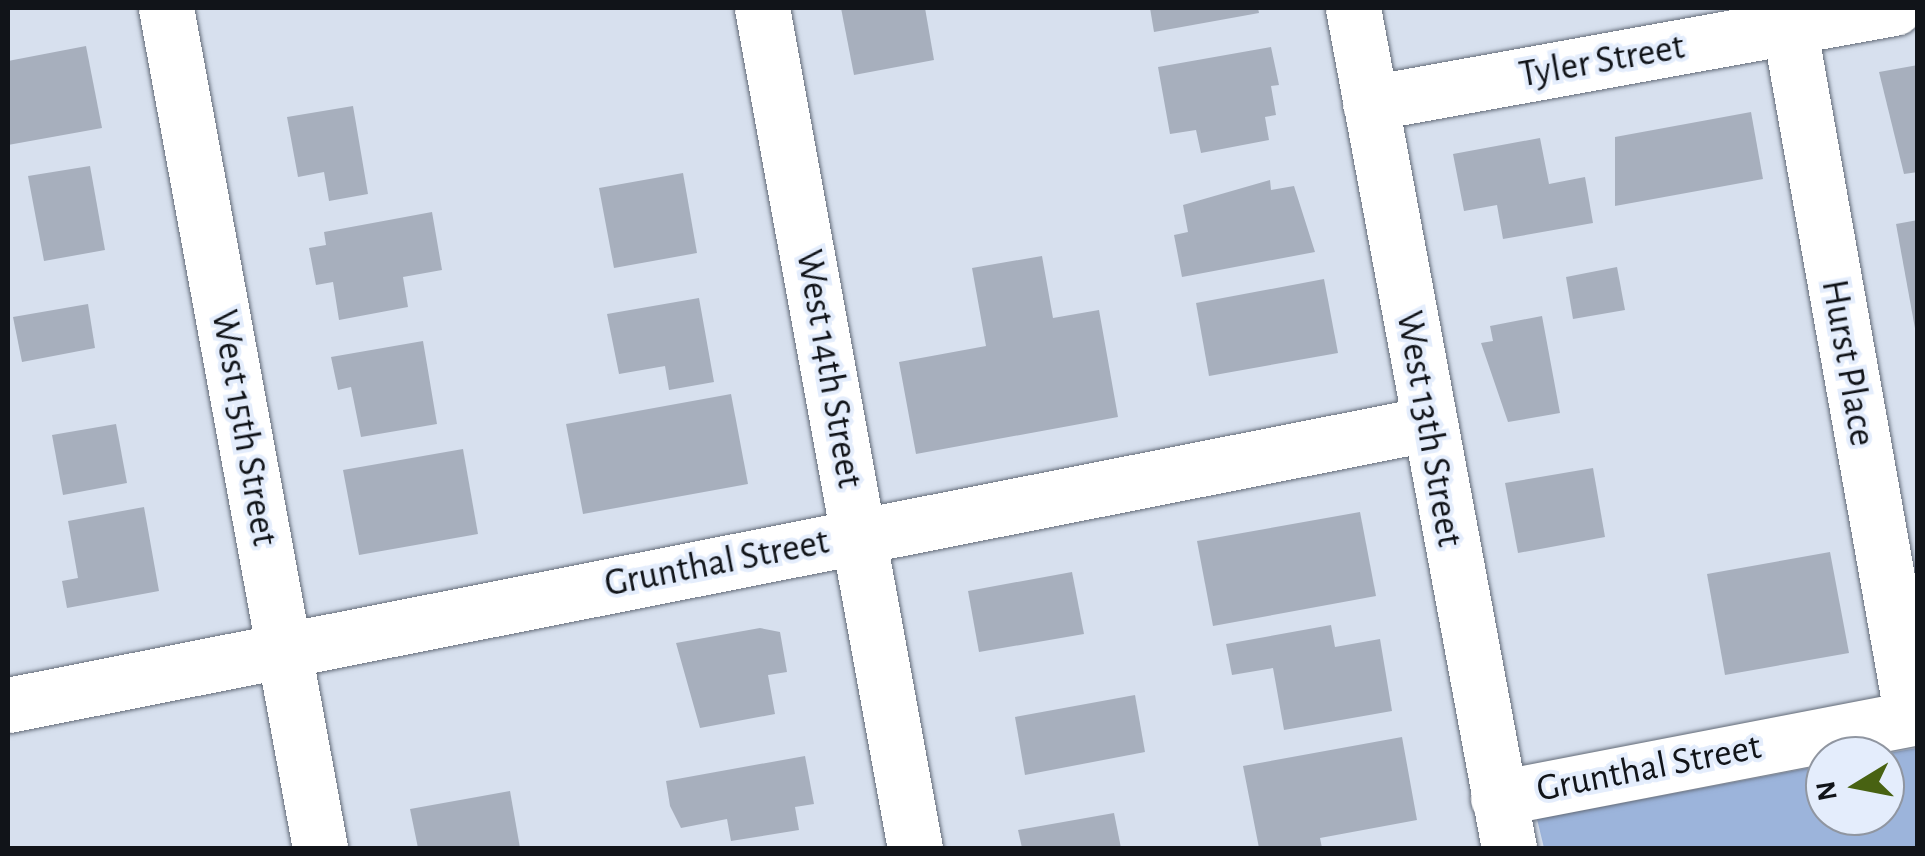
<!DOCTYPE html>
<style>
body{margin:0}
#map{position:relative;width:1925px;height:856px;overflow:hidden;background:#d7e0ee;font-family:"Alegreya Sans",sans-serif}
div>[style]{position:absolute}
[style*='--x']{left:calc(var(--x)*1px);top:calc(var(--y)*1px);width:calc(var(--w)*1px);rotate:calc(var(--a)*1deg)}
.green>*{inset:0;background:#9cb4db}
.building>*{inset:0;background:#a7afbd}
.roads{filter:drop-shadow(0 0 2px #626a77) drop-shadow(0 0 2px #626a77)}
.minor>*{height:55px;margin:-27.5px;padding:0 27.5px;transform-origin:27.5px;border-radius:27.5px;background:#fff}
span{translate:-50% -50%;white-space:nowrap;text-align:center;line-height:1.15;-webkit-text-stroke:8px #e4edfc;paint-order:stroke}
.street-label{font-size:38px;color:#111419}
.frame{position:absolute;inset:0;border:10px solid #111419;pointer-events:none}
.north{position:absolute;left:1805px;top:736px;width:100px;height:100px;box-sizing:border-box;background:#e4edfc;border:2px solid #9096a1;border-radius:50%;rotate:260deg;font-size:28px;font-weight:700;line-height:40px;text-align:center;color:#111419}
.north::after{content:'';display:block;margin:auto;width:35px;height:45px;background:#486212;clip-path:polygon(50% 0,100% 100%,50% 72%,0 100%)}
</style>
<div id="map">
<div class="green">
<div style="clip-path:polygon(1917px 748px,1917px 848px,1544px 848px,1537px 819px,1825px 765px,1825px 816px,1885px 816px,1885px 756px,1872px 756px)"></div>
</div>
<div class="building">
<div style="clip-path:polygon(841px 8px,925px 8px,934px 60px,854px 75px)"></div>
<div style="clip-path:polygon(1150px 8px,1258px 8px,1259px 13px,1154px 32px)"></div>
<div style="clip-path:polygon(86px 46px,102px 128px,8px 145px,8px 61px)"></div>
<div style="clip-path:polygon(1271px 47px,1279px 85px,1271px 86px,1276px 115px,1265px 117px,1269px 140px,1201px 153px,1196px 130px,1170px 134px,1158px 67px)"></div>
<div style="clip-path:polygon(1918px 65px,1918px 172px,1904px 174px,1879px 72px)"></div>
<div style="clip-path:polygon(353px 106px,368px 194px,329px 201px,324px 172px,298px 177px,287px 117px)"></div>
<div style="clip-path:polygon(1751px 112px,1763px 179px,1615px 206px,1615px 137px)"></div>
<div style="clip-path:polygon(1540px 138px,1549px 184px,1585px 177px,1593px 223px,1503px 239px,1497px 205px,1464px 211px,1453px 154px)"></div>
<div style="clip-path:polygon(90px 166px,105px 250px,44px 261px,28px 176px)"></div>
<div style="clip-path:polygon(683px 173px,697px 253px,614px 268px,599px 188px)"></div>
<div style="clip-path:polygon(1270px 180px,1271px 190px,1294px 186px,1315px 252px,1182px 277px,1174px 235px,1188px 232px,1183px 205px)"></div>
<div style="clip-path:polygon(432px 212px,442px 270px,403px 277px,408px 307px,339px 320px,333px 282px,316px 285px,309px 248px,326px 245px,324px 232px)"></div>
<div style="clip-path:polygon(1918px 220px,1918px 334px,1916px 334px,1896px 224px)"></div>
<div style="clip-path:polygon(1042px 256px,1053px 318px,1099px 310px,1118px 417px,916px 454px,899px 362px,986px 346px,972px 268px)"></div>
<div style="clip-path:polygon(1617px 267px,1625px 310px,1573px 319px,1566px 277px)"></div>
<div style="clip-path:polygon(1324px 279px,1338px 353px,1209px 376px,1196px 303px)"></div>
<div style="clip-path:polygon(699px 298px,714px 382px,669px 390px,665px 366px,619px 374px,607px 314px)"></div>
<div style="clip-path:polygon(88px 304px,95px 348px,22px 362px,13px 317px)"></div>
<div style="clip-path:polygon(1542px 316px,1560px 413px,1508px 422px,1481px 343px,1493px 341px,1490px 326px)"></div>
<div style="clip-path:polygon(423px 341px,437px 424px,361px 437px,351px 387px,338px 390px,331px 357px)"></div>
<div style="clip-path:polygon(731px 394px,748px 484px,583px 514px,566px 424px)"></div>
<div style="clip-path:polygon(116px 424px,127px 483px,63px 495px,52px 435px)"></div>
<div style="clip-path:polygon(463px 449px,478px 534px,359px 555px,343px 470px)"></div>
<div style="clip-path:polygon(1593px 468px,1605px 537px,1518px 553px,1505px 483px)"></div>
<div style="clip-path:polygon(144px 507px,159px 591px,67px 608px,62px 581px,78px 578px,68px 521px)"></div>
<div style="clip-path:polygon(1360px 512px,1376px 596px,1213px 626px,1197px 541px)"></div>
<div style="clip-path:polygon(1830px 552px,1849px 653px,1725px 675px,1707px 574px)"></div>
<div style="clip-path:polygon(1072px 572px,1084px 634px,979px 652px,968px 591px)"></div>
<div style="clip-path:polygon(1331px 625px,1335px 647px,1380px 639px,1392px 711px,1284px 730px,1273px 668px,1232px 675px,1226px 644px)"></div>
<div style="clip-path:polygon(760px 628px,780px 632px,787px 672px,768px 675px,775px 714px,700px 728px,676px 643px)"></div>
<div style="clip-path:polygon(1135px 695px,1145px 752px,1025px 775px,1015px 717px)"></div>
<div style="clip-path:polygon(1402px 737px,1417px 820px,1320px 838px,1322px 848px,1259px 848px,1243px 766px)"></div>
<div style="clip-path:polygon(805px 756px,814px 804px,795px 807px,799px 830px,731px 841px,727px 819px,681px 828px,670px 806px,666px 781px)"></div>
<div style="clip-path:polygon(510px 791px,520px 848px,418px 848px,410px 809px)"></div>
<div style="clip-path:polygon(1114px 813px,1121px 848px,1022px 848px,1018px 830px)"></div>
</div>
<div class="roads">
<div class="minor">
<div style="--x:166;--y:8;--w:854;--a:79.61"></div>
<div style="--x:762;--y:8;--w:854;--a:79.68"></div>
<div style="--x:1353;--y:8;--w:854;--a:79.48"></div>
<div style="--x:1786;--y:8;--w:721;--a:79.94"></div>
<div style="--x:1370;--y:103;--w:533;--a:-10.28"></div>
<div style="--x:8;--y:705;--w:1447;--a:-11.2"></div>
<div style="--x:1498;--y:798;--w:428;--a:-10.9"></div>
</div>
</div>
<div class="street-label">
<span style="left:1602px;top:62px;rotate:-10deg">Tyler Street</span>
<span style="left:1847px;top:363px;rotate:80deg">Hurst Place</span>
<span style="left:828px;top:369px;rotate:80deg">West 14th Street</span>
<span style="left:243px;top:428px;rotate:80deg">West 15th Street</span>
<span style="left:1428px;top:429px;rotate:80deg">West 13th Street</span>
<span style="left:717px;top:564px;rotate:-11deg">Grunthal Street</span>
<span style="left:1649px;top:769px;rotate:-11deg">Grunthal Street</span>
</div>
<div class="frame"></div>
<div class="north">N</div>
</div>
